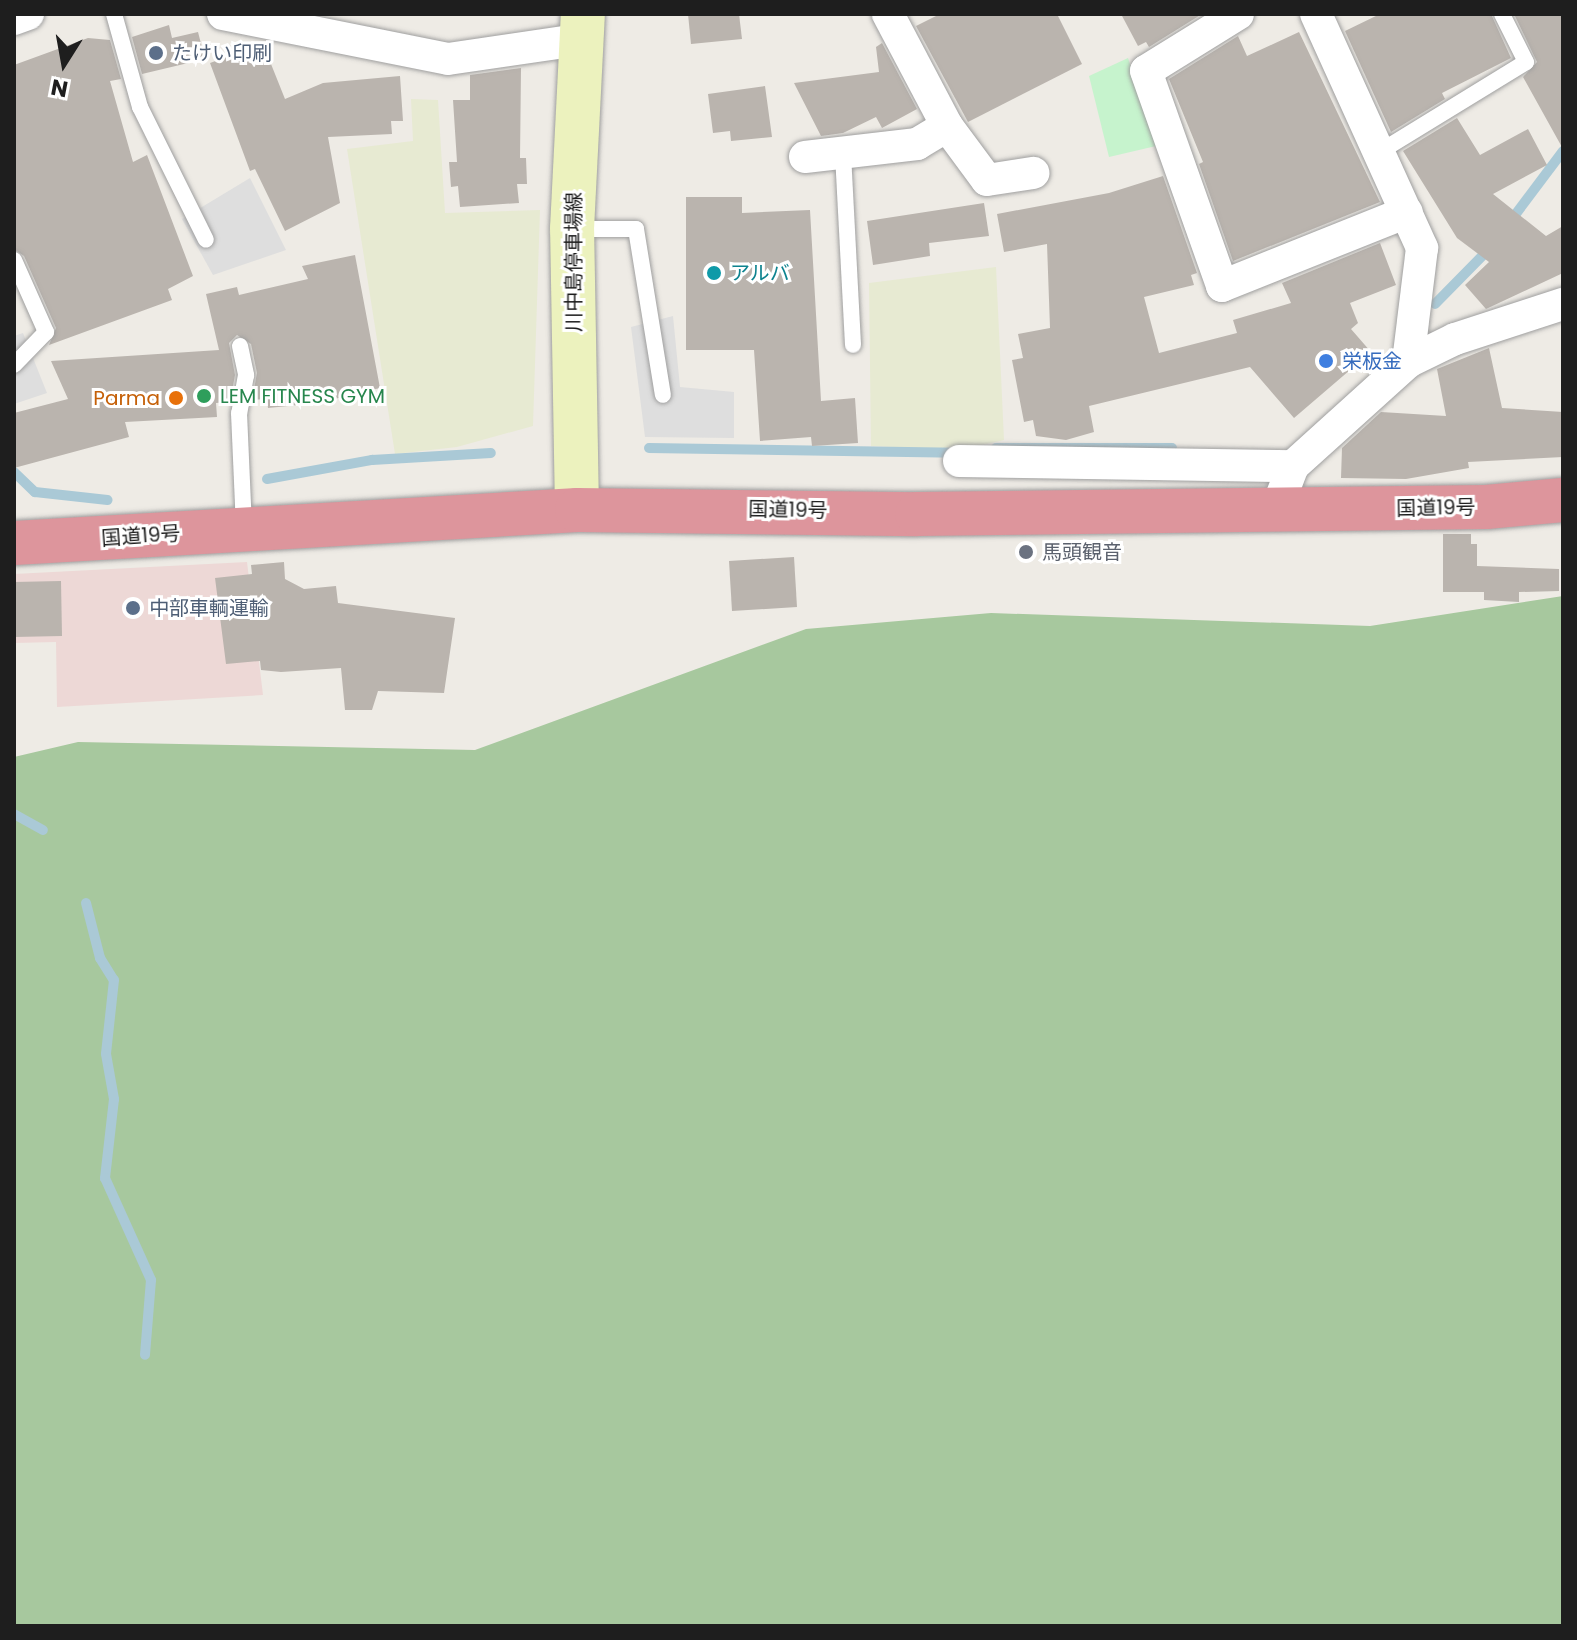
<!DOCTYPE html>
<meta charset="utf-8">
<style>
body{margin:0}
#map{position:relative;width:1577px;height:1640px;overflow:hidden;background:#eeebe5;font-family:Poppins,"Noto Sans JP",sans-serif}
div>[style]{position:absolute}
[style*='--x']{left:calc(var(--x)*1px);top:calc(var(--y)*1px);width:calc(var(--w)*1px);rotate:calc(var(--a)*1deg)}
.commercial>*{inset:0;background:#edd8d6}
.farmland>*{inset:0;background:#e7ead2}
.forest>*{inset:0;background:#a7c89e}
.park>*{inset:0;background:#c6f3cd}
.parking>*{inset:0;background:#dedede}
.stream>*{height:10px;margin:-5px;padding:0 5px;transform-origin:5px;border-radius:5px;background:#aac9d6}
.building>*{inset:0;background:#bab4ae}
.roads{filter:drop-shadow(0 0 2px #9f9f9f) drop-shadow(0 0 2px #9f9f9f)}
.lane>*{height:16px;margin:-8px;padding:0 8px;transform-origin:8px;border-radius:8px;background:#fff}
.street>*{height:32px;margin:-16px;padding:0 16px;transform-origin:16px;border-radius:16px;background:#fff}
.secondary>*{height:44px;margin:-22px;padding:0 22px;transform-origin:22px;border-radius:22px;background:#ecf2be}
.highway>*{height:44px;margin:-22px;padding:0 22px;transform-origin:22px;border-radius:22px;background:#dd959c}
.dots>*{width:22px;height:22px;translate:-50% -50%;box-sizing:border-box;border:4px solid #fff;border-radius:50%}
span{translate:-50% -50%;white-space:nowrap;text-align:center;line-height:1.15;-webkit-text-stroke:6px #fff;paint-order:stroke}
.service-label{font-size:20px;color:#4e5e75}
.left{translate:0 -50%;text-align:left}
.street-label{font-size:20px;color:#1e1e1e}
.culture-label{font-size:20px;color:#0d838f}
.shop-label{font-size:20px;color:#366cbe}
.leisure-label{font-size:20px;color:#27864d}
.food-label{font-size:20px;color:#c56008}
.right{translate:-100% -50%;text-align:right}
.worship-label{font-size:20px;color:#5b616d}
.frame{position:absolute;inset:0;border:16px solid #1e1e1e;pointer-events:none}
.north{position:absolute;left:24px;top:24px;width:80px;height:80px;-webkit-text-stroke:6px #fff;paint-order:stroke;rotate:191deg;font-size:22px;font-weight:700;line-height:32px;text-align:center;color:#1e1e1e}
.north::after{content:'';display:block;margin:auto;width:28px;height:36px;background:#1e1e1e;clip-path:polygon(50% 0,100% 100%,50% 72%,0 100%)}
</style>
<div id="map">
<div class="commercial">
<div style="clip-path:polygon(247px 562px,263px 695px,57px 707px,56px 642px,14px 643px,14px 574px)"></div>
</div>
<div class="farmland">
<div style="clip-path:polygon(411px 99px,438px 100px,445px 213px,540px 210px,533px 426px,457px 447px,395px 454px,347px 149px,413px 141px)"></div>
<div style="clip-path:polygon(996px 267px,1004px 440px,960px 450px,871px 446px,869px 283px)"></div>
</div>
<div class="forest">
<div style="clip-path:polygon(1563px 596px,1563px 1626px,14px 1626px,14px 757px,78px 742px,475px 750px,806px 629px,991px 613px,1370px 626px)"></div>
</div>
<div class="park">
<div style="clip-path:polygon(1128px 58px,1156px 146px,1109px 157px,1089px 76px)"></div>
</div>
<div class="parking">
<div style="clip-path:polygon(250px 178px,286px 250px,213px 275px,182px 219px)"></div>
<div style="clip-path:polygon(673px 316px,680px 387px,734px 392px,734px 438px,645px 437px,631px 327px)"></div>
<div style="clip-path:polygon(23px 333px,47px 393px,14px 404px,14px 336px)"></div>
</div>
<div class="stream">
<div style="--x:1509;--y:223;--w:90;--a:-53.1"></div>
<div style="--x:1435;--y:304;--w:78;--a:-45.5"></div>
<div style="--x:649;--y:448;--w:307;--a:0.9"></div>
<div style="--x:996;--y:448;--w:176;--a:0"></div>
<div style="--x:14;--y:472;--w:29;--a:44"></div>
<div style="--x:35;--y:492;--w:73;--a:6.3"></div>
<div style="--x:267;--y:479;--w:107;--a:-10.3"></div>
<div style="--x:372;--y:460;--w:119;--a:-3.4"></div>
<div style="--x:14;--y:814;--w:33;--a:29"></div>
<div style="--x:86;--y:903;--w:57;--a:75.7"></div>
<div style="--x:100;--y:958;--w:26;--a:58"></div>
<div style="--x:114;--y:980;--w:74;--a:96.2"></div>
<div style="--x:106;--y:1054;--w:46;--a:79.9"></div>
<div style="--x:114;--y:1099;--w:80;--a:96.5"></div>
<div style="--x:105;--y:1178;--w:112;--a:65.7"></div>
<div style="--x:151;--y:1280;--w:75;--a:94.6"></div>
</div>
<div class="building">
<div style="clip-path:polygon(688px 14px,739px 14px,742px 39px,691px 44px)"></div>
<div style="clip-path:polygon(940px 14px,1057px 14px,1082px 64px,968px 122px,916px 26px)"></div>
<div style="clip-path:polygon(1121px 14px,1202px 14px,1149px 47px,1146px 42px,1138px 46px)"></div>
<div style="clip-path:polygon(1380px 14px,1491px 14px,1511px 58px,1442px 93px,1445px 99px,1391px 132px,1345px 31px)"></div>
<div style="clip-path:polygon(1514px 14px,1563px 14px,1563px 149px,1523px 77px,1537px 62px)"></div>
<div style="clip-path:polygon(169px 25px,172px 38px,198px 32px,205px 59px,142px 74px,132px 37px)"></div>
<div style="clip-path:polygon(1299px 32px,1380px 202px,1233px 261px,1199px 164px,1203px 162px,1169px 79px,1238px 36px,1247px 56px)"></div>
<div style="clip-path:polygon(88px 38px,110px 40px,121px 79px,110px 81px,133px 162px,147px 155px,193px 276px,168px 289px,172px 300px,49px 345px,56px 328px,24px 256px,14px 249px,14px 65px)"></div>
<div style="clip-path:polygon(882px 43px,917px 109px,882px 128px,876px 117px,843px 133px,821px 136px,794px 83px,879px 72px,876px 47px)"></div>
<div style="clip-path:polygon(263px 44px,285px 99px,323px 83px,400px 76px,403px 121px,391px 121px,392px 134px,328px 137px,340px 203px,285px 231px,255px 169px,250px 171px,210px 63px)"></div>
<div style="clip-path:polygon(521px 68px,520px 158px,526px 158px,527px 184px,517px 184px,519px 203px,460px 207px,458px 186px,451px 187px,449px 162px,457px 162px,453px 100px,470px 100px,470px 75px)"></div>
<div style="clip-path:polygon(765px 86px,772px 137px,731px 141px,730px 131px,713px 133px,708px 94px)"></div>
<div style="clip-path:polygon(1457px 118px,1480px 155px,1528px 129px,1547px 165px,1493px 194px,1546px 236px,1563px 226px,1563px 273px,1486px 309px,1465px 285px,1489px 262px,1457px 238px,1403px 151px)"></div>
<div style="clip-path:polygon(1163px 176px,1197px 273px,1191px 275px,1194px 285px,1144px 297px,1159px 353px,1237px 333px,1233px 320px,1291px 303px,1282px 283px,1380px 243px,1396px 285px,1350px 303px,1358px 323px,1351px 329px,1371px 352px,1294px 418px,1250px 367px,1089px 406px,1094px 432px,1066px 440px,1036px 436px,1033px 420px,1024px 422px,1012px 360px,1023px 358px,1018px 334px,1050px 328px,1047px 244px,1004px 252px,997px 214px,1109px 193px)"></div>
<div style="clip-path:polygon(686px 197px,742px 197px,742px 213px,810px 210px,821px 401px,855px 398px,858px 443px,812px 446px,811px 437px,760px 441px,754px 350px,686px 350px)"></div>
<div style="clip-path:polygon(984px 203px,989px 236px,929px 243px,930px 256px,873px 265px,867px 221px)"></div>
<div style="clip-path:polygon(355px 255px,380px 388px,318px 403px,268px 408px,267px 399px,252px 400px,257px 373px,251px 344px,237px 335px,229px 343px,235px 375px,230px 402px,216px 403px,217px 417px,125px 422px,129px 437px,14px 468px,14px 413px,68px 399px,51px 361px,219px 350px,206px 294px,237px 287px,239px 295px,308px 279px,302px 266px)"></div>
<div style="clip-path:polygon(1489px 348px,1502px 408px,1563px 412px,1563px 457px,1468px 462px,1469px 468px,1406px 479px,1341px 478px,1342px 448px,1381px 412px,1446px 416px,1437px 369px)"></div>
<div style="clip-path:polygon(1443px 534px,1471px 534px,1471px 544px,1477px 544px,1477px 566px,1559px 569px,1559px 591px,1519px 592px,1519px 602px,1484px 600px,1484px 592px,1443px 592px)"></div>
<div style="clip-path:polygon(794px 557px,797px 607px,732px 611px,729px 561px)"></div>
<div style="clip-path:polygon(284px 562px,285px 579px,304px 589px,336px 586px,338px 603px,455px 618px,444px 693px,378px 691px,372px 710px,345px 710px,341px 668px,281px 672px,261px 670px,260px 661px,226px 664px,215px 578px,252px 574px,251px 565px)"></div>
<div style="clip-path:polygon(61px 581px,62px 636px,14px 637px,14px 582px)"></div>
</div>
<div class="roads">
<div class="lane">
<div style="--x:114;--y:14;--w:97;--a:74.4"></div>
<div style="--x:140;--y:107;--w:148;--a:63.6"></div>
<div style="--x:1381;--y:151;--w:170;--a:-31.5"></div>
<div style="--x:1526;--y:62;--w:54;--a:-116.6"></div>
<div style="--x:843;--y:154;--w:191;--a:87"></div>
<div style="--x:574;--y:229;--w:62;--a:0"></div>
<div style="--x:636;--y:229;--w:168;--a:80.8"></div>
<div style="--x:14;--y:260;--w:79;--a:66"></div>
<div style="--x:46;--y:332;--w:46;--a:134.1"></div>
<div style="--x:240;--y:346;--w:30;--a:78"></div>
<div style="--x:246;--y:375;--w:39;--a:100"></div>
<div style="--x:239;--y:413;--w:114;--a:87.5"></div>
</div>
<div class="street">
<div style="--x:223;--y:14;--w:229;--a:11.3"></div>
<div style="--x:448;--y:59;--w:132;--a:-8.3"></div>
<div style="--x:1238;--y:14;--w:108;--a:148.2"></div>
<div style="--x:1146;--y:71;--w:228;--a:70.5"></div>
<div style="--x:1222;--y:286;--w:199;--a:-21.8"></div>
<div style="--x:1316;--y:14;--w:257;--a:65.6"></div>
<div style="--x:1422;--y:248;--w:115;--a:97"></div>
<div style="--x:14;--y:19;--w:15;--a:-20"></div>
<div style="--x:947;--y:126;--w:67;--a:53.5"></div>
<div style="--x:987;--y:180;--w:47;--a:-8.7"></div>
<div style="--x:805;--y:157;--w:113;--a:-6.6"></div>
<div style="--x:917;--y:144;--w:35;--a:-31"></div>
<div style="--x:947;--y:126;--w:127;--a:-117.8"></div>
<div style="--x:959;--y:461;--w:334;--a:0.9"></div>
<div style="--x:1276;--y:510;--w:47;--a:-68.9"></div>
<div style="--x:1293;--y:466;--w:155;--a:-42.1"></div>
<div style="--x:1408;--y:362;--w:52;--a:-26.1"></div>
<div style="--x:1455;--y:339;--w:114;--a:-18"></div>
</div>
<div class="secondary">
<div style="--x:577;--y:510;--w:281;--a:-91"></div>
<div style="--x:572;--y:229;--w:215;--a:-87.1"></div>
</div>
<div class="highway">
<div style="--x:14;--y:543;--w:564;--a:-3.35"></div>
<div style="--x:577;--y:510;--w:340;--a:0.7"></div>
<div style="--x:917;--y:514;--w:569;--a:-0.7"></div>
<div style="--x:1486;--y:507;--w:77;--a:-5.2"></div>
</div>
</div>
<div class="dots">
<div style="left:156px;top:53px;background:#5c6f8a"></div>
<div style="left:714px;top:273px;background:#0f9aa8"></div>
<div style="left:1326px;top:361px;background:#3f7fe0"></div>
<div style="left:204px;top:396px;background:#2e9e5b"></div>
<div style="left:176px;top:398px;background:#e8710a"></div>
<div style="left:1026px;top:552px;background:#6b7280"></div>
<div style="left:133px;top:608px;background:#5c6f8a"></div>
</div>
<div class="service-label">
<span class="left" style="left:172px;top:53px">たけい印刷</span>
<span class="left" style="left:149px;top:608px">中部車輌運輸</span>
</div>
<div class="street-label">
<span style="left:574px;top:262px;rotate:-90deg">川中島停車場線</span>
<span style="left:1436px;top:508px;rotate:-1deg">国道19号</span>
<span style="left:788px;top:510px;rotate:1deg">国道19号</span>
<span style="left:141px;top:536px;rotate:-4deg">国道19号</span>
</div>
<div class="culture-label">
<span class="left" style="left:730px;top:273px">アルバ</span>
</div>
<div class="shop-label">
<span class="left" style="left:1342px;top:361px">栄板金</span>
</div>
<div class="leisure-label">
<span class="left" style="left:220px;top:396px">LEM FITNESS GYM</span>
</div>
<div class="food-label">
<span class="right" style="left:160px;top:398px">Parma</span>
</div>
<div class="worship-label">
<span class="left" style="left:1042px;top:552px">馬頭観音</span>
</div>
<div class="frame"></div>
<div class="north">N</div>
</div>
